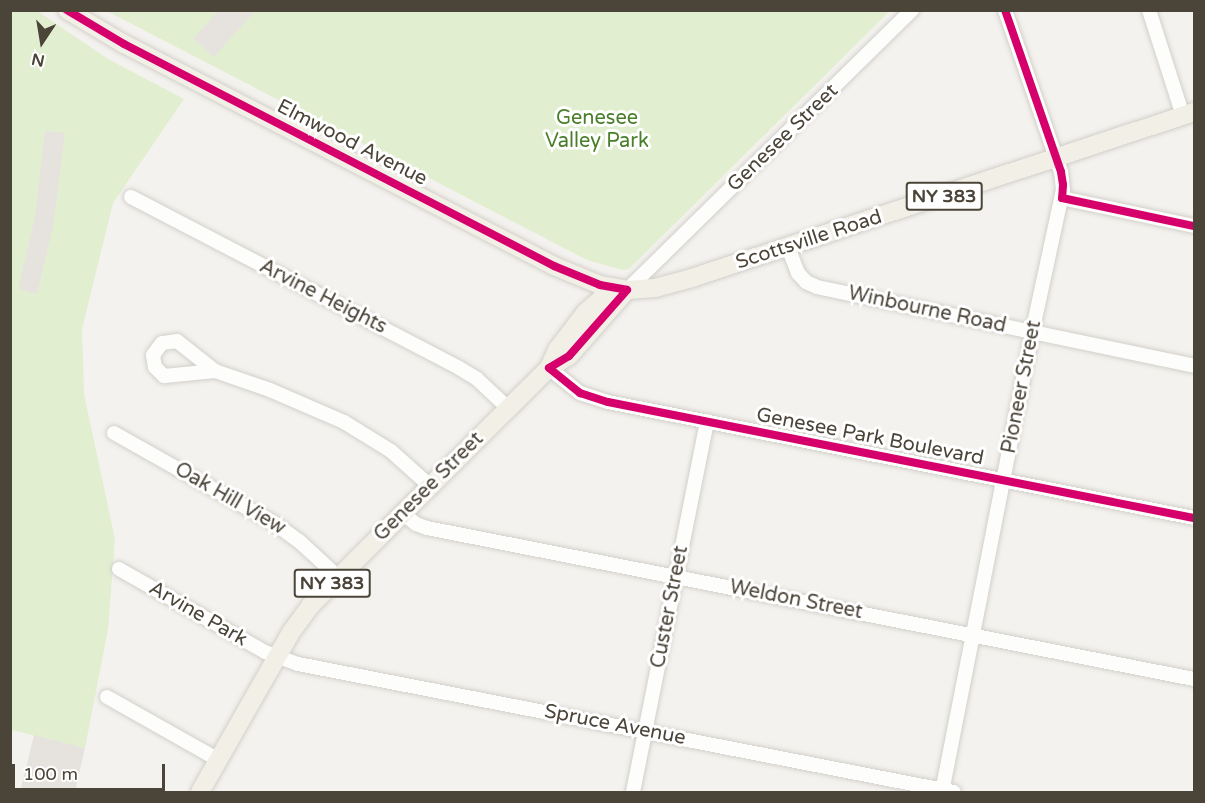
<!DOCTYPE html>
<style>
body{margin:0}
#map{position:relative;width:1205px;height:803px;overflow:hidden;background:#f4f2ee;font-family:"Varela Round",sans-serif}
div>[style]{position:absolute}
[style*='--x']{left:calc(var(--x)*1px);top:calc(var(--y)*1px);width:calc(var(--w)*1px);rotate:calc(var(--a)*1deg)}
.green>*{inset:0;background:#e1eecf}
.parking>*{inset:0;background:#e6e3df}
.roads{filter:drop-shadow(0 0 2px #d2d0cb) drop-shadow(0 0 2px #d2d0cb)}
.minor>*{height:14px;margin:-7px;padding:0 7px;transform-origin:7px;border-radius:7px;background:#fdfdfc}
.major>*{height:18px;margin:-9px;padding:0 9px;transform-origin:9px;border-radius:9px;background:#f2efe6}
.cycleway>*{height:8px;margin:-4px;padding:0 4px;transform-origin:4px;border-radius:4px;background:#d6006c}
span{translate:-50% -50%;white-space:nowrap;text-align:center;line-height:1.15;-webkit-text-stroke:6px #fff;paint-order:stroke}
.shield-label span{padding:2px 4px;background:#fff;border:2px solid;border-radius:4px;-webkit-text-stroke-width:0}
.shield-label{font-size:18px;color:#4b4439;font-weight:700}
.park-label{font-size:20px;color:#4a7f2a}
.street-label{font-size:20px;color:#4b4439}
.frame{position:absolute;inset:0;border:12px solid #4b4439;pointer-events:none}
.north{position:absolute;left:12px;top:12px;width:60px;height:60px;-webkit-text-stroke:4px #fff;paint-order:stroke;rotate:192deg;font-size:16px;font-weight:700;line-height:24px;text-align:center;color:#4b4439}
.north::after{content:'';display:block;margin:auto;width:21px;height:27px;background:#4b4439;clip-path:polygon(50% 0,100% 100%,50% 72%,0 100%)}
.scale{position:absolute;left:12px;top:764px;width:153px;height:27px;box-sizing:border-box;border:3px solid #4b4439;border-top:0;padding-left:8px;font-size:18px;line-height:21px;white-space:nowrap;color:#4b4439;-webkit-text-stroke:4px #fff;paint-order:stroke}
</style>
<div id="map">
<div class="green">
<div style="clip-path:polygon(36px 10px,108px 59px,184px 99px,113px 203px,82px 329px,84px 394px,115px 539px,108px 629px,85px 748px,11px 730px,10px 11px)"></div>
<div style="clip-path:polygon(107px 11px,890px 11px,629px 269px,623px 270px,587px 260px)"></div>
</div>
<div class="parking">
<div style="clip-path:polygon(218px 11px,255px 11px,214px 57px,193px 39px)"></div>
<div style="clip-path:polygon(45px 131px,65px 133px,53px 227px,37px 294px,18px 289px,35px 217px)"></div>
<div style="clip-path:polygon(34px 735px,85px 748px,75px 792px,20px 792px)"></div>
</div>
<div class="roads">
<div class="minor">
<div style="--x:1149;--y:10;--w:111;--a:72.2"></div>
<div style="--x:131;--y:197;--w:370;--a:27.5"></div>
<div style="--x:459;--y:368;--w:21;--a:31"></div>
<div style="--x:477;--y:379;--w:42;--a:43.1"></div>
<div style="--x:1062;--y:198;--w:135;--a:12"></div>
<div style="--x:788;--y:247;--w:28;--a:69"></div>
<div style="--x:798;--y:273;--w:12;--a:48"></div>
<div style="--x:806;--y:282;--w:12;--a:24"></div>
<div style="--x:817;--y:287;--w:385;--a:11.8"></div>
<div style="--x:627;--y:290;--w:400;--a:-44.5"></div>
<div style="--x:549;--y:368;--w:40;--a:39"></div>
<div style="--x:580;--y:393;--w:29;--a:18"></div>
<div style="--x:608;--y:402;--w:597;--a:11.2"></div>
<div style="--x:215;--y:371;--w:48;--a:-141.7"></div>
<div style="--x:177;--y:341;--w:15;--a:172"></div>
<div style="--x:162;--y:343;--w:15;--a:127"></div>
<div style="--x:153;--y:355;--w:12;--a:81"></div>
<div style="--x:155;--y:367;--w:13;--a:45"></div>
<div style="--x:164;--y:376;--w:51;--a:-5.6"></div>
<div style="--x:215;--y:371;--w:58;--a:19.1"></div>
<div style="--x:270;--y:390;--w:81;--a:23.4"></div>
<div style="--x:344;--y:422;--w:55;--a:31.7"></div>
<div style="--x:391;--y:451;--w:52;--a:41.9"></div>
<div style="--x:114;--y:433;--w:184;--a:29.4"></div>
<div style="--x:274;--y:523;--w:31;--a:36"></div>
<div style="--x:299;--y:541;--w:53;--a:42.7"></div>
<div style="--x:402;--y:513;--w:18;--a:38"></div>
<div style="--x:416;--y:524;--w:12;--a:20"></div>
<div style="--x:427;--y:528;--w:782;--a:11.14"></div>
<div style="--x:119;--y:569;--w:168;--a:29.6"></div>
<div style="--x:265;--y:652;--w:35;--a:20"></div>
<div style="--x:298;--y:664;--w:668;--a:11.04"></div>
<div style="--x:107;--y:697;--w:129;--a:29.4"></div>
<div style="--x:633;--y:792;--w:378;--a:-78.7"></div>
<div style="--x:942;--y:792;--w:468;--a:-78.9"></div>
<div style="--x:1032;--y:333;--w:146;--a:-77.8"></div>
<div style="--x:1063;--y:190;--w:18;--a:-96"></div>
<div style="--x:1061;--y:172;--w:171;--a:-109.1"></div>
</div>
<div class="major">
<div style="--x:67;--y:10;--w:66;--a:30.8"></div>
<div style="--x:124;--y:44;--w:484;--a:27.3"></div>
<div style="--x:554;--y:266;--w:50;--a:22.4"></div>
<div style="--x:600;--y:285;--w:27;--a:10"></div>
<div style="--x:627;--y:290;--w:28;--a:-4"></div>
<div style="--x:655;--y:288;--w:38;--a:-15"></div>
<div style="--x:692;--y:278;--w:529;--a:-18.3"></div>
<div style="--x:549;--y:368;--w:20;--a:-66"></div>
<div style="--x:557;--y:350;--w:48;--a:-52.7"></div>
<div style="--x:586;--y:312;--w:18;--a:-41"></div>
<div style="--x:600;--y:300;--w:21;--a:-23"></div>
<div style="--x:200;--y:792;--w:185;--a:-60.3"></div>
<div style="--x:292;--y:631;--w:31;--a:-54"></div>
<div style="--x:310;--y:606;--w:337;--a:-44.9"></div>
<div style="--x:549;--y:368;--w:23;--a:-31"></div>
<div style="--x:569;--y:356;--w:88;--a:-48.7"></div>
</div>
</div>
<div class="cycleway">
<div style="--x:67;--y:10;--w:66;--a:30.8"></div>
<div style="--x:124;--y:44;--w:484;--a:27.3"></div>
<div style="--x:554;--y:266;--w:50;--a:22.4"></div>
<div style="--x:600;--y:285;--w:27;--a:10"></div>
<div style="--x:1005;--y:10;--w:171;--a:70.9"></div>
<div style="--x:1061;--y:172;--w:13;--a:81"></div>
<div style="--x:1063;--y:185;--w:13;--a:94"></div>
<div style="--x:1062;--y:198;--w:135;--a:12"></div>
<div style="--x:549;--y:368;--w:40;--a:39"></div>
<div style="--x:580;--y:393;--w:29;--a:18"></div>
<div style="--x:608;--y:402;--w:597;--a:11.2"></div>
<div style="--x:549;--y:368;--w:23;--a:-31"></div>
<div style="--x:569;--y:356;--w:88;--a:-48.7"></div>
</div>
<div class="shield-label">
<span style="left:944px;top:196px">NY 383</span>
<span style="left:332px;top:583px">NY 383</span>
</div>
<div class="park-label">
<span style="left:597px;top:130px">Genesee<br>Valley Park</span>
</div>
<div class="street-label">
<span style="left:783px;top:138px;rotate:-44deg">Genesee Street</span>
<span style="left:352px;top:143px;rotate:27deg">Elmwood Avenue</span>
<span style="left:809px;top:240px;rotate:-18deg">Scottsville Road</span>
<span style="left:323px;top:297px;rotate:27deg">Arvine Heights</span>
<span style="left:927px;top:310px;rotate:12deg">Winbourne Road</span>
<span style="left:1022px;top:387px;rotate:-79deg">Pioneer Street</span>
<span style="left:870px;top:437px;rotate:11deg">Genesee Park Boulevard</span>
<span style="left:429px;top:487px;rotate:-45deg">Genesee Street</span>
<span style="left:230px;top:499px;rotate:30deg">Oak Hill View</span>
<span style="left:796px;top:600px;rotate:11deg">Weldon Street</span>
<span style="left:670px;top:607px;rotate:-79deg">Custer Street</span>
<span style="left:198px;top:614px;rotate:30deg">Arvine Park</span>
<span style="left:615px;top:725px;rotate:11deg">Spruce Avenue</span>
</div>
<div class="frame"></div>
<div class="north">N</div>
<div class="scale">100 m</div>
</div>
